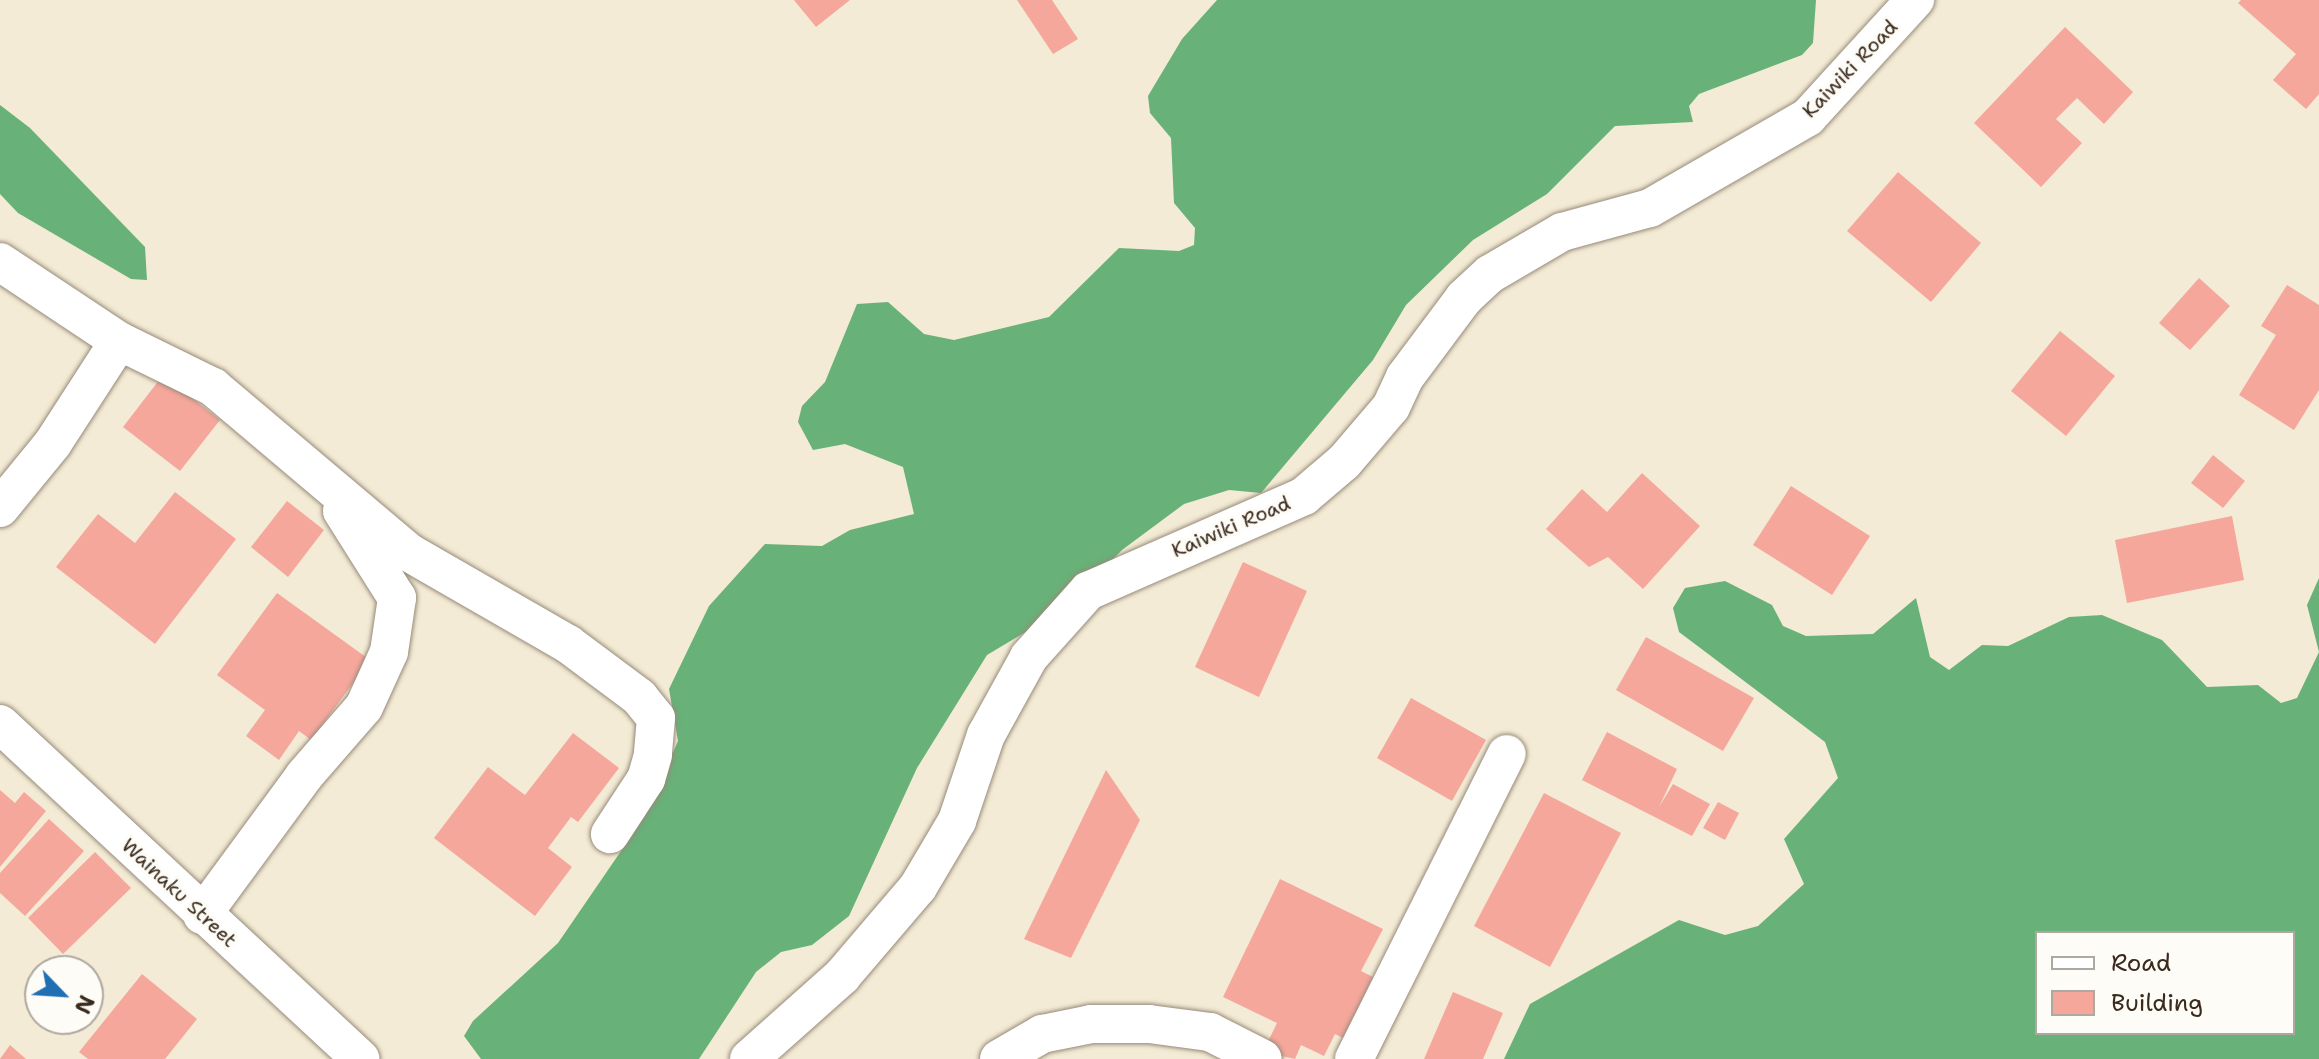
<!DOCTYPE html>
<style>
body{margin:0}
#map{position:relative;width:2319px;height:1059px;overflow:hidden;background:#f3ebd5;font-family:"Shantell Sans",sans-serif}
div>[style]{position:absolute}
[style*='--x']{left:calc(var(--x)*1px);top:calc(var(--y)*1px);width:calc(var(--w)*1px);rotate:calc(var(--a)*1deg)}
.forest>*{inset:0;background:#68b178}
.building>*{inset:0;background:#f5a79c}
.roads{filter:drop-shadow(0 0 2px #978a7a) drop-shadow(0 0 2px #978a7a)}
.street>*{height:38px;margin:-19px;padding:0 19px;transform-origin:19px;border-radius:19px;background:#fff}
span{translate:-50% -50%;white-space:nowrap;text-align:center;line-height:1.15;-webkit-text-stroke:7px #fdfcf7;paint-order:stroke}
.street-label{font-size:20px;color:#3b2a1e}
.legend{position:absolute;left:2035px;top:931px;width:260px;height:104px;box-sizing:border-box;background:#fdfcf7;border:2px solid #afa8a0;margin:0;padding:10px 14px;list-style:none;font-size:24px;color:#3b2a1e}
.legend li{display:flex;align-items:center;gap:16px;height:40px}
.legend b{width:40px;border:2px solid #afa8a0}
.north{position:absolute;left:24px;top:955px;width:80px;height:80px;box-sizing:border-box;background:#fdfcf7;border:2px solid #afa8a0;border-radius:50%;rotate:115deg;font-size:22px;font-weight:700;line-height:32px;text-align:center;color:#3b2a1e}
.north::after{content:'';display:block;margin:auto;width:28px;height:36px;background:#1f6fb2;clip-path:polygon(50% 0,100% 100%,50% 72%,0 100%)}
</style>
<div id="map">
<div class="forest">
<div style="clip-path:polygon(1217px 0,1816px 0,1813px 43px,1802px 55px,1699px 94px,1689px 106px,1693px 122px,1615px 126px,1547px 194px,1473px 240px,1406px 305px,1373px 360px,1261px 493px,1229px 490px,1184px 504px,1122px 550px,1066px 608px,987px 655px,917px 768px,849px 916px,812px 945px,781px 952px,756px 972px,699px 1059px,481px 1059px,464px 1036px,473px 1021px,558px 943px,645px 816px,678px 741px,669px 689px,709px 606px,765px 544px,822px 546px,850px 530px,914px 514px,903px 467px,845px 444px,813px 450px,798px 422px,802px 406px,825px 382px,857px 304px,888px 302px,924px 334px,954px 340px,1049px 317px,1119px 248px,1179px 251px,1194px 245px,1195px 228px,1174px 203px,1171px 138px,1150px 113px,1148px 96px,1182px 39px)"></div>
<div style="clip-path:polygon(0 105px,30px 128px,145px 247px,147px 280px,131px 279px,18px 213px,0 194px)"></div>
<div style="clip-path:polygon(evenodd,2319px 578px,2319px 1059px,1504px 1059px,1530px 1004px,1679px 920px,1725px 935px,1758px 926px,1804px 884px,1784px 839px,1838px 778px,1825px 742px,1679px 632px,1673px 608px,1685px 588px,1725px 581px,1772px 605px,1783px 626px,1806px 636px,1873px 634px,1916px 598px,1930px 657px,1949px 670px,1982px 645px,2008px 646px,2069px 617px,2102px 615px,2162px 640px,2207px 687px,2258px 685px,2281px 703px,2297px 698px,2319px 652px,2307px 605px,2319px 578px,2293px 933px,2293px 1033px,2037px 1033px,2037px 933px,2293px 933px)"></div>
</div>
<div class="building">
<div style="clip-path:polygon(794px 0,850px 0,816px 27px)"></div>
<div style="clip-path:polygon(1017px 0,1052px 0,1078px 39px,1053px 54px)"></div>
<div style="clip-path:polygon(2241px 0,2319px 0,2319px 94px,2306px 109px,2273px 80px,2296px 54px,2238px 3px)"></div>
<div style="clip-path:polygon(2065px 27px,2133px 92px,2104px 124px,2077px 98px,2056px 119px,2082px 143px,2041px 187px,1974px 123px)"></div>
<div style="clip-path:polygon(1898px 172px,1981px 243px,1931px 302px,1847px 231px)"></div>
<div style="clip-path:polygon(2199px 278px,2230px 306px,2190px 350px,2159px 323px)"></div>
<div style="clip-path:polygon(2287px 285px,2319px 305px,2319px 390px,2294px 430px,2239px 395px,2276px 335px,2261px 326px)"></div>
<div style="clip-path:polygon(2060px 331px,2115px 376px,2066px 436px,2011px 391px)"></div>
<div style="clip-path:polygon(163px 375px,220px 420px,180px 471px,123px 427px)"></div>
<div style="clip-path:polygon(2213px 455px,2245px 481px,2223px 508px,2191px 483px)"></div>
<div style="clip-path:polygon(1642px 473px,1700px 526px,1643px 589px,1608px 557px,1589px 567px,1546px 529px,1582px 489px,1607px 512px)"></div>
<div style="clip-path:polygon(1791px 486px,1870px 536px,1832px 595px,1753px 545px)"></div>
<div style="clip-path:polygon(175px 492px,236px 539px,155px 644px,56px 567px,98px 514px,135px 543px)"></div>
<div style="clip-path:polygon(287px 501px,324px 530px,288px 577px,251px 547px)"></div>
<div style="clip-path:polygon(2232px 516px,2244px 580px,2127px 603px,2115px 540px)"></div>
<div style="clip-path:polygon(1243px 562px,1307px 591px,1259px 697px,1195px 667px)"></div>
<div style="clip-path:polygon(277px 593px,370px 660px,311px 740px,299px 731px,279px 760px,246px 736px,265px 710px,217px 675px)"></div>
<div style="clip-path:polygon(1646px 637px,1754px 698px,1723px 751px,1616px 690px)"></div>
<div style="clip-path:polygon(1411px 698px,1486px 740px,1452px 801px,1377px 758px)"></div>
<div style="clip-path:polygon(1607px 732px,1677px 769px,1659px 807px,1673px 784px,1710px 804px,1692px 836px,1582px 780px)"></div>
<div style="clip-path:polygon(573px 733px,619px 768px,578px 822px,571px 817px,548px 848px,572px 867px,535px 916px,434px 838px,488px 767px,525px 795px)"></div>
<div style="clip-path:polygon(1106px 770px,1140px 820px,1071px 958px,1024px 939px)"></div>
<div style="clip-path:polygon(0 790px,15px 803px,24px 792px,46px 811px,0 867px)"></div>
<div style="clip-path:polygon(1544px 793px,1621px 833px,1550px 967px,1474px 926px)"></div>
<div style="clip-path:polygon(1718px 802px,1739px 813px,1725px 840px,1703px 828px)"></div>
<div style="clip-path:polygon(49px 819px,84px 851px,25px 916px,0 893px,0 873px)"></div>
<div style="clip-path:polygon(95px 852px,131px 888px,63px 954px,28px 918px)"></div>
<div style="clip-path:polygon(1280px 879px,1383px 929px,1361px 971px,1373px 977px,1343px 1038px,1335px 1034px,1324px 1056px,1301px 1045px,1295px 1059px,1263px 1052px,1277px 1023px,1223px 997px)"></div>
<div style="clip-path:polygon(142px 974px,197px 1019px,165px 1059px,88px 1059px,79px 1052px)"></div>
<div style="clip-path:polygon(1453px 992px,1503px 1013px,1483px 1059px,1424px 1059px)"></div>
<div style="clip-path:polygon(10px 1045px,26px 1059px,0 1059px)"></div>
</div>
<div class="roads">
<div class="street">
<div style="--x:0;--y:262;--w:143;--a:33.6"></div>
<div style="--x:119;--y:341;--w:105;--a:26.1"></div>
<div style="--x:213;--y:387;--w:255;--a:40.2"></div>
<div style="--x:408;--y:552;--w:185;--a:29.9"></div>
<div style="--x:568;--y:644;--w:89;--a:36.7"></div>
<div style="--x:639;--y:697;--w:27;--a:51"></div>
<div style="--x:656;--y:718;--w:37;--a:95"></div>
<div style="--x:653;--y:755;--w:25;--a:106"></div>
<div style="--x:646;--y:779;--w:66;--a:123.2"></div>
<div style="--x:0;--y:508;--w:84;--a:-50.8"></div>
<div style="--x:53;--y:443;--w:121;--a:-57.1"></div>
<div style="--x:0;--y:724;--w:492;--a:42.9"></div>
<div style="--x:202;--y:915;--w:172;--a:-53.7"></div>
<div style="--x:304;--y:776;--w:91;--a:-49"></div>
<div style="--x:364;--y:707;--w:60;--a:-65.6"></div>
<div style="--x:389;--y:652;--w:55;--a:-81.6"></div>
<div style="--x:397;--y:598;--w:103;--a:-122.3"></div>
<div style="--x:749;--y:1059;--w:125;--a:-41.7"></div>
<div style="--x:842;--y:976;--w:117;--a:-49.5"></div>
<div style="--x:918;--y:887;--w:77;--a:-59.4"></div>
<div style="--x:957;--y:821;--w:91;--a:-71.4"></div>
<div style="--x:986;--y:735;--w:89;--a:-61.1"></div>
<div style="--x:1029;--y:657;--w:89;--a:-48.2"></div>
<div style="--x:1088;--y:591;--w:236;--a:-23.7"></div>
<div style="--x:1304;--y:496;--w:52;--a:-40.4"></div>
<div style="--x:1344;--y:462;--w:72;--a:-49.5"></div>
<div style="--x:1391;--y:407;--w:33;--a:-65"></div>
<div style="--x:1405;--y:377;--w:99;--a:-53.2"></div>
<div style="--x:1464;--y:298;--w:35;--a:-43"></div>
<div style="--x:1490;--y:274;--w:83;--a:-30.3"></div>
<div style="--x:1562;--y:232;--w:91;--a:-15.3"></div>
<div style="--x:1650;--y:208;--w:182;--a:-29.9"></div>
<div style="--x:1808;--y:117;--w:159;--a:-47.6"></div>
<div style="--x:999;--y:1059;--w:50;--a:-30.2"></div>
<div style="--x:1042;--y:1034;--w:50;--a:-11.5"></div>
<div style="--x:1091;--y:1024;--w:58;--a:0"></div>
<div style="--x:1149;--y:1024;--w:62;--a:7.5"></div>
<div style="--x:1210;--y:1032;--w:59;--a:27"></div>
<div style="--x:1354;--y:1059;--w:341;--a:-63.4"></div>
</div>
</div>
<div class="street-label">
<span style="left:1850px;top:69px;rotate:-46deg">Kaiwiki Road</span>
<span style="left:1231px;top:527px;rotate:-23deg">Kaiwiki Road</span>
<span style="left:179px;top:893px;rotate:43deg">Wainaku Street</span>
</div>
<ul class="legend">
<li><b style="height:10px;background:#fff"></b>Road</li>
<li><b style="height:22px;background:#f5a79c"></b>Building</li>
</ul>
<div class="north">N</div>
</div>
